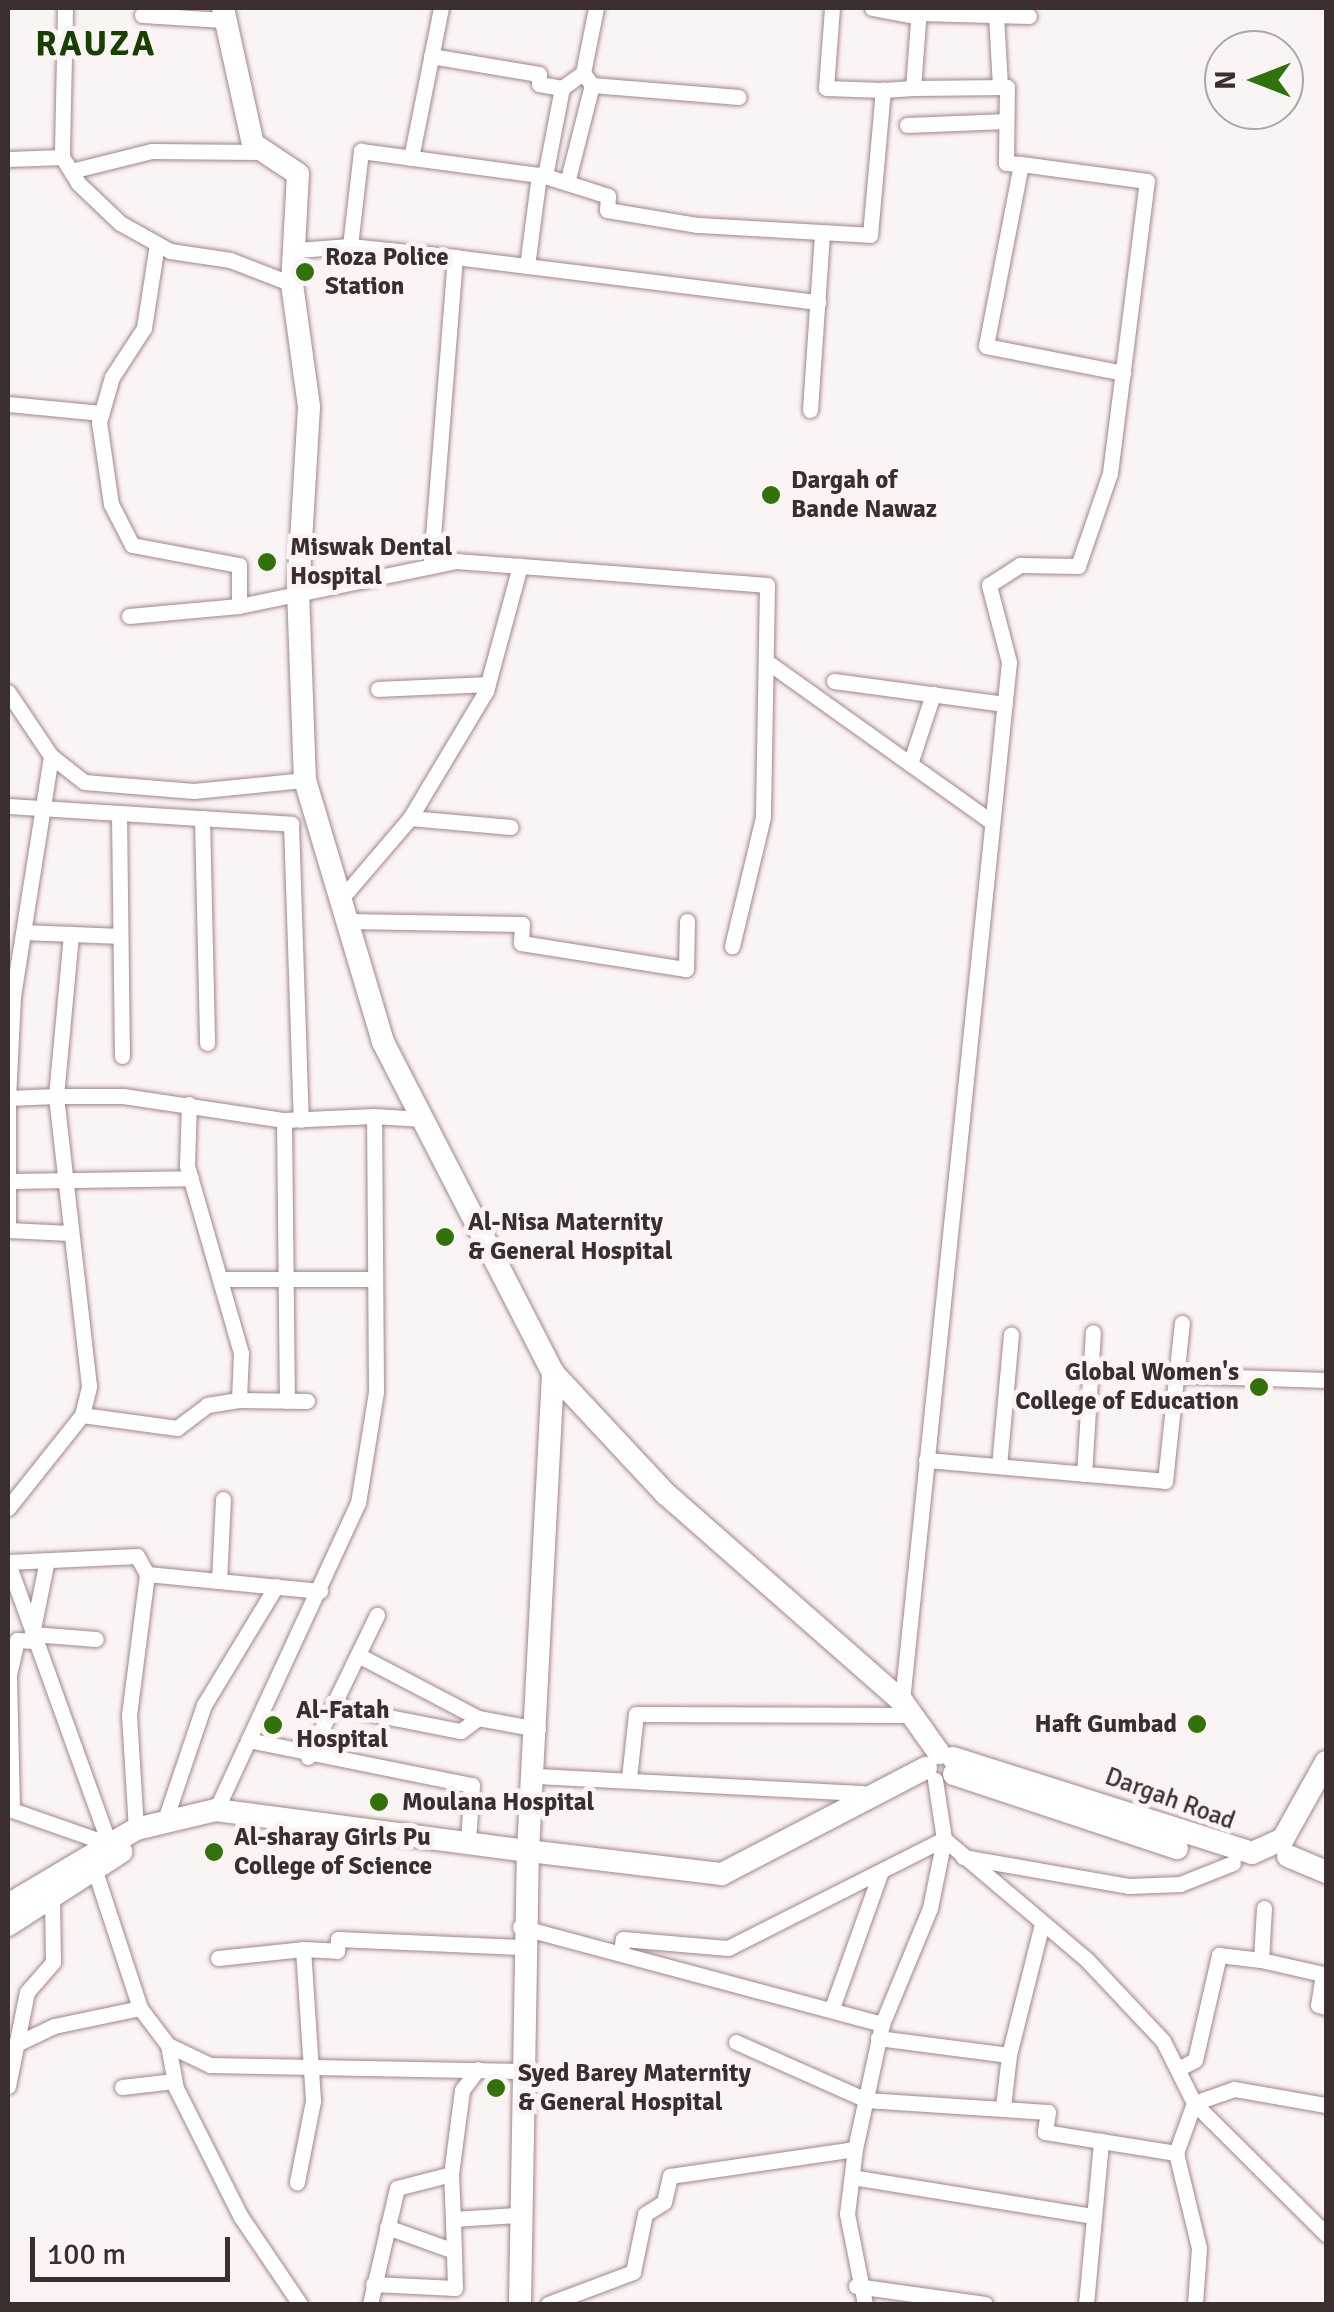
<!DOCTYPE html>
<style>
body{margin:0}
#map{position:relative;width:1334px;height:2312px;overflow:hidden;background:#fbf4f4;font-family:Signika,sans-serif}
div>[style]{position:absolute}
[style*='--x']{left:calc(var(--x)*1px);top:calc(var(--y)*1px);width:calc(var(--w)*1px);rotate:calc(var(--a)*1deg)}
.roads{filter:drop-shadow(0 0 2px #a38588) drop-shadow(0 0 2px #a38588)}
.street>*{height:15px;margin:-7.5px;padding:0 7.5px;transform-origin:7.5px;border-radius:7.5px;background:#fff}
.secondary>*{height:22px;margin:-11px;padding:0 11px;transform-origin:11px;border-radius:11px;background:#fff}
.dots>*{width:28px;height:28px;translate:-50% -50%;box-sizing:border-box;border:5px solid #fbf4f4;border-radius:50%}
span{translate:-50% -50%;white-space:nowrap;text-align:center;line-height:1.15;-webkit-text-stroke:10px #fbf4f4;paint-order:stroke}
.poi-label{font-size:25px;color:#3b2e2f;font-weight:700}
.left{translate:0 -50%;text-align:left}
.right{translate:-100% -50%;text-align:right}
.street-label{font-size:25px;color:#3b2e2f}
.district-label{font-size:35px;color:#174000;font-weight:700;letter-spacing:2.5px}
.frame{position:absolute;inset:0;border:10px solid #3b2e2f;pointer-events:none}
.north{position:absolute;left:1204px;top:30px;width:100px;height:100px;box-sizing:border-box;background:#fbf4f4;border:2px solid #aea5a5;border-radius:50%;rotate:270deg;font-size:28px;font-weight:700;line-height:40px;text-align:center;color:#3b2e2f}
.north::after{content:'';display:block;margin:auto;width:35px;height:45px;background:#32720a;clip-path:polygon(50% 0,100% 100%,50% 72%,0 100%)}
.scale{position:absolute;left:30px;top:2237px;width:200px;height:45px;box-sizing:border-box;border:5px solid #3b2e2f;border-top:0;padding-left:12px;font-size:30px;line-height:35px;white-space:nowrap;color:#3b2e2f;-webkit-text-stroke:8px #fbf4f4;paint-order:stroke}
</style>
<div id="map">
<div class="roads">
<div class="street">
<div style="--x:65;--y:8;--w:149;--a:91.2"></div>
<div style="--x:62;--y:157;--w:31;--a:58"></div>
<div style="--x:78;--y:183;--w:58;--a:43.6"></div>
<div style="--x:120;--y:223;--w:57;--a:29.2"></div>
<div style="--x:170;--y:251;--w:61;--a:8.5"></div>
<div style="--x:230;--y:260;--w:66;--a:21.2"></div>
<div style="--x:832;--y:8;--w:80;--a:94.3"></div>
<div style="--x:826;--y:88;--w:57;--a:2"></div>
<div style="--x:872;--y:8;--w:48;--a:10.8"></div>
<div style="--x:919;--y:13;--w:110;--a:1.6"></div>
<div style="--x:142;--y:15;--w:82;--a:3.5"></div>
<div style="--x:996;--y:15;--w:72;--a:86.8"></div>
<div style="--x:431;--y:56;--w:109;--a:9.5"></div>
<div style="--x:539;--y:74;--w:10;--a:90"></div>
<div style="--x:539;--y:84;--w:23;--a:10"></div>
<div style="--x:583;--y:73;--w:15;--a:53"></div>
<div style="--x:592;--y:85;--w:147;--a:4.7"></div>
<div style="--x:913;--y:88;--w:94;--a:-0.6"></div>
<div style="--x:1007;--y:87;--w:76;--a:90.8"></div>
<div style="--x:1006;--y:163;--w:15;--a:4"></div>
<div style="--x:1021;--y:164;--w:185;--a:100.9"></div>
<div style="--x:986;--y:346;--w:140;--a:11.1"></div>
<div style="--x:907;--y:125;--w:99;--a:-2.3"></div>
<div style="--x:411;--y:158;--w:153;--a:-78.7"></div>
<div style="--x:8;--y:159;--w:54;--a:-2.1"></div>
<div style="--x:71;--y:171;--w:82;--a:-14"></div>
<div style="--x:151;--y:151;--w:108;--a:0.5"></div>
<div style="--x:545;--y:176;--w:90;--a:-79.1"></div>
<div style="--x:562;--y:88;--w:26;--a:-36"></div>
<div style="--x:583;--y:73;--w:66;--a:-78.7"></div>
<div style="--x:567;--y:183;--w:101;--a:-75.7"></div>
<div style="--x:157;--y:244;--w:85;--a:98.8"></div>
<div style="--x:144;--y:328;--w:59;--a:123.1"></div>
<div style="--x:112;--y:377;--w:47;--a:106.1"></div>
<div style="--x:99;--y:422;--w:83;--a:81.7"></div>
<div style="--x:111;--y:504;--w:46;--a:62.9"></div>
<div style="--x:132;--y:545;--w:109;--a:10.6"></div>
<div style="--x:239;--y:565;--w:41;--a:90"></div>
<div style="--x:350;--y:246;--w:106;--a:6"></div>
<div style="--x:455;--y:257;--w:309;--a:94.5"></div>
<div style="--x:297;--y:250;--w:53;--a:-4.3"></div>
<div style="--x:350;--y:246;--w:96;--a:-83.4"></div>
<div style="--x:361;--y:151;--w:186;--a:7.7"></div>
<div style="--x:545;--y:176;--w:66;--a:17.6"></div>
<div style="--x:608;--y:196;--w:14;--a:94"></div>
<div style="--x:607;--y:210;--w:92;--a:9.4"></div>
<div style="--x:698;--y:225;--w:172;--a:3.3"></div>
<div style="--x:870;--y:235;--w:146;--a:-84.9"></div>
<div style="--x:883;--y:90;--w:30;--a:-4"></div>
<div style="--x:913;--y:88;--w:80;--a:-85.7"></div>
<div style="--x:455;--y:257;--w:366;--a:7.1"></div>
<div style="--x:527;--y:266;--w:92;--a:-82.5"></div>
<div style="--x:8;--y:404;--w:94;--a:5.5"></div>
<div style="--x:810;--y:410;--w:178;--a:-86.1"></div>
<div style="--x:129;--y:616;--w:110;--a:-5.2"></div>
<div style="--x:239;--y:606;--w:222;--a:-11.7"></div>
<div style="--x:456;--y:561;--w:312;--a:4.4"></div>
<div style="--x:767;--y:585;--w:232;--a:91"></div>
<div style="--x:763;--y:817;--w:133;--a:103.5"></div>
<div style="--x:766;--y:661;--w:277;--a:35.5"></div>
<div style="--x:834;--y:681;--w:172;--a:7.7"></div>
<div style="--x:378;--y:689;--w:110;--a:-2.6"></div>
<div style="--x:8;--y:692;--w:77;--a:56.1"></div>
<div style="--x:51;--y:756;--w:42;--a:38.2"></div>
<div style="--x:84;--y:782;--w:110;--a:4.7"></div>
<div style="--x:194;--y:791;--w:112;--a:-5.7"></div>
<div style="--x:910;--y:764;--w:74;--a:-71.8"></div>
<div style="--x:8;--y:806;--w:284;--a:3.6"></div>
<div style="--x:291;--y:824;--w:296;--a:88.1"></div>
<div style="--x:119;--y:813;--w:243;--a:89.3"></div>
<div style="--x:202;--y:818;--w:225;--a:88.7"></div>
<div style="--x:410;--y:818;--w:101;--a:5.1"></div>
<div style="--x:340;--y:900;--w:108;--a:-49.5"></div>
<div style="--x:410;--y:818;--w:148;--a:-59.1"></div>
<div style="--x:486;--y:691;--w:130;--a:-74.8"></div>
<div style="--x:347;--y:921;--w:175;--a:1"></div>
<div style="--x:522;--y:924;--w:19;--a:93"></div>
<div style="--x:521;--y:943;--w:167;--a:9"></div>
<div style="--x:686;--y:969;--w:48;--a:-88.8"></div>
<div style="--x:24;--y:932;--w:96;--a:2.4"></div>
<div style="--x:8;--y:1098;--w:102;--a:-87.2"></div>
<div style="--x:13;--y:996;--w:243;--a:-81"></div>
<div style="--x:8;--y:1098;--w:48;--a:-2.4"></div>
<div style="--x:56;--y:1096;--w:163;--a:-84.7"></div>
<div style="--x:8;--y:1100;--w:129;--a:90"></div>
<div style="--x:284;--y:1120;--w:281;--a:89.4"></div>
<div style="--x:9;--y:1181;--w:182;--a:-0.9"></div>
<div style="--x:8;--y:1230;--w:62;--a:2.8"></div>
<div style="--x:220;--y:1279;--w:155;--a:0"></div>
<div style="--x:1176;--y:1375;--w:150;--a:1.9"></div>
<div style="--x:239;--y:1400;--w:68;--a:0.8"></div>
<div style="--x:82;--y:1415;--w:96;--a:7.8"></div>
<div style="--x:177;--y:1428;--w:38;--a:-37"></div>
<div style="--x:207;--y:1405;--w:32;--a:-9"></div>
<div style="--x:239;--y:1400;--w:47;--a:-87.6"></div>
<div style="--x:241;--y:1353;--w:195;--a:-106.1"></div>
<div style="--x:187;--y:1166;--w:62;--a:-88.2"></div>
<div style="--x:926;--y:1460;--w:240;--a:5"></div>
<div style="--x:1165;--y:1481;--w:159;--a:-83.9"></div>
<div style="--x:999;--y:1466;--w:132;--a:-84.8"></div>
<div style="--x:1084;--y:1474;--w:142;--a:-86.4"></div>
<div style="--x:8;--y:1508;--w:119;--a:-51.5"></div>
<div style="--x:82;--y:1415;--w:30;--a:-76"></div>
<div style="--x:89;--y:1386;--w:292;--a:-96.5"></div>
<div style="--x:56;--y:1096;--w:67;--a:0"></div>
<div style="--x:123;--y:1096;--w:163;--a:8.5"></div>
<div style="--x:284;--y:1120;--w:90;--a:-2.5"></div>
<div style="--x:47;--y:1560;--w:76;--a:101.5"></div>
<div style="--x:32;--y:1634;--w:64;--a:4.5"></div>
<div style="--x:8;--y:1562;--w:129;--a:-2.7"></div>
<div style="--x:137;--y:1556;--w:21;--a:61"></div>
<div style="--x:147;--y:1574;--w:174;--a:5.6"></div>
<div style="--x:8;--y:1563;--w:299;--a:70.2"></div>
<div style="--x:219;--y:1581;--w:82;--a:-87.2"></div>
<div style="--x:34;--y:1641;--w:17;--a:-177"></div>
<div style="--x:17;--y:1640;--w:37;--a:103"></div>
<div style="--x:9;--y:1676;--w:134;--a:88.7"></div>
<div style="--x:12;--y:1810;--w:103;--a:19.3"></div>
<div style="--x:358;--y:1655;--w:136;--a:27.7"></div>
<div style="--x:478;--y:1718;--w:61;--a:10.4"></div>
<div style="--x:902;--y:1701;--w:1044;--a:-84.12"></div>
<div style="--x:1009;--y:662;--w:80;--a:-104.6"></div>
<div style="--x:989;--y:585;--w:37;--a:-33"></div>
<div style="--x:1020;--y:565;--w:58;--a:1"></div>
<div style="--x:1078;--y:566;--w:98;--a:-71"></div>
<div style="--x:1110;--y:473;--w:294;--a:-82.8"></div>
<div style="--x:1147;--y:181;--w:127;--a:-172.3"></div>
<div style="--x:333;--y:1706;--w:130;--a:11.1"></div>
<div style="--x:461;--y:1731;--w:21;--a:-37"></div>
<div style="--x:248;--y:1740;--w:228;--a:11.4"></div>
<div style="--x:472;--y:1785;--w:54;--a:94.2"></div>
<div style="--x:308;--y:1757;--w:158;--a:-64.1"></div>
<div style="--x:535;--y:1776;--w:328;--a:3"></div>
<div style="--x:629;--y:1778;--w:64;--a:-83.8"></div>
<div style="--x:636;--y:1714;--w:279;--a:0.2"></div>
<div style="--x:935;--y:1780;--w:60;--a:81.3"></div>
<div style="--x:944;--y:1839;--w:187;--a:40.2"></div>
<div style="--x:1087;--y:1960;--w:111;--a:46.8"></div>
<div style="--x:1163;--y:2041;--w:69;--a:63.4"></div>
<div style="--x:1194;--y:2103;--w:186;--a:44.8"></div>
<div style="--x:216;--y:1810;--w:338;--a:-65.2"></div>
<div style="--x:358;--y:1503;--w:112;--a:-80.8"></div>
<div style="--x:376;--y:1392;--w:276;--a:-90.4"></div>
<div style="--x:374;--y:1116;--w:48;--a:3.6"></div>
<div style="--x:166;--y:1817;--w:118;--a:-71.3"></div>
<div style="--x:204;--y:1705;--w:139;--a:-58.8"></div>
<div style="--x:136;--y:1829;--w:114;--a:-93.5"></div>
<div style="--x:129;--y:1715;--w:142;--a:-82.7"></div>
<div style="--x:963;--y:1857;--w:169;--a:9.9"></div>
<div style="--x:1129;--y:1886;--w:51;--a:-2.2"></div>
<div style="--x:1180;--y:1884;--w:57;--a:-21.6"></div>
<div style="--x:93;--y:1865;--w:151;--a:71.8"></div>
<div style="--x:520;--y:1927;--w:375;--a:15"></div>
<div style="--x:303;--y:1949;--w:34;--a:3"></div>
<div style="--x:337;--y:1951;--w:12;--a:-85"></div>
<div style="--x:338;--y:1939;--w:182;--a:2.5"></div>
<div style="--x:621;--y:1951;--w:12;--a:-81"></div>
<div style="--x:623;--y:1939;--w:105;--a:4.9"></div>
<div style="--x:728;--y:1948;--w:242;--a:-26.8"></div>
<div style="--x:218;--y:1958;--w:85;--a:-6"></div>
<div style="--x:303;--y:1949;--w:152;--a:86.2"></div>
<div style="--x:313;--y:2101;--w:83;--a:101.2"></div>
<div style="--x:1261;--y:1960;--w:64;--a:12.7"></div>
<div style="--x:1323;--y:1974;--w:31;--a:99"></div>
<div style="--x:1318;--y:2005;--w:8;--a:14"></div>
<div style="--x:832;--y:2008;--w:145;--a:-70.3"></div>
<div style="--x:878;--y:2038;--w:132;--a:7.4"></div>
<div style="--x:1009;--y:2055;--w:52;--a:96.6"></div>
<div style="--x:736;--y:2042;--w:142;--a:24"></div>
<div style="--x:866;--y:2100;--w:182;--a:3.8"></div>
<div style="--x:1048;--y:2112;--w:20;--a:99"></div>
<div style="--x:1045;--y:2132;--w:133;--a:9.1"></div>
<div style="--x:168;--y:2045;--w:47;--a:25.5"></div>
<div style="--x:210;--y:2065;--w:310;--a:1.1"></div>
<div style="--x:8;--y:2048;--w:51;--a:-25.6"></div>
<div style="--x:54;--y:2026;--w:88;--a:-11.8"></div>
<div style="--x:140;--y:2008;--w:46;--a:52.9"></div>
<div style="--x:168;--y:2045;--w:44;--a:79.5"></div>
<div style="--x:176;--y:2088;--w:144;--a:63.3"></div>
<div style="--x:241;--y:2217;--w:105;--a:55.9"></div>
<div style="--x:1009;--y:2055;--w:135;--a:-75.9"></div>
<div style="--x:1178;--y:2069;--w:19;--a:-28"></div>
<div style="--x:1195;--y:2060;--w:108;--a:-77.1"></div>
<div style="--x:1219;--y:1955;--w:42;--a:6.8"></div>
<div style="--x:1261;--y:1960;--w:52;--a:-86.7"></div>
<div style="--x:8;--y:2086;--w:96;--a:-78.6"></div>
<div style="--x:27;--y:1992;--w:40;--a:-49"></div>
<div style="--x:53;--y:1962;--w:65;--a:-90.9"></div>
<div style="--x:122;--y:2087;--w:52;--a:-6.6"></div>
<div style="--x:451;--y:2174;--w:85;--a:-82.5"></div>
<div style="--x:462;--y:2090;--w:26;--a:-53"></div>
<div style="--x:852;--y:2177;--w:245;--a:9.2"></div>
<div style="--x:387;--y:2227;--w:71;--a:19.7"></div>
<div style="--x:373;--y:2284;--w:82;--a:2.8"></div>
<div style="--x:455;--y:2288;--w:69;--a:-91.7"></div>
<div style="--x:856;--y:2286;--w:130;--a:7.9"></div>
<div style="--x:370;--y:2304;--w:119;--a:-76.9"></div>
<div style="--x:397;--y:2188;--w:56;--a:-14.5"></div>
<div style="--x:451;--y:2174;--w:45;--a:87.5"></div>
<div style="--x:453;--y:2219;--w:64;--a:-3.6"></div>
<div style="--x:548;--y:2304;--w:91;--a:-20.6"></div>
<div style="--x:633;--y:2272;--w:59;--a:-78.3"></div>
<div style="--x:645;--y:2214;--w:22;--a:-32"></div>
<div style="--x:664;--y:2202;--w:27;--a:-77"></div>
<div style="--x:670;--y:2176;--w:187;--a:-8.3"></div>
<div style="--x:865;--y:2304;--w:92;--a:-101.3"></div>
<div style="--x:847;--y:2214;--w:65;--a:-83"></div>
<div style="--x:855;--y:2149;--w:128;--a:-77.8"></div>
<div style="--x:882;--y:2024;--w:126;--a:-67.5"></div>
<div style="--x:930;--y:1908;--w:70;--a:-78.5"></div>
<div style="--x:1086;--y:2304;--w:164;--a:-84.7"></div>
<div style="--x:1195;--y:2304;--w:56;--a:-85.9"></div>
<div style="--x:1199;--y:2248;--w:98;--a:-103.6"></div>
<div style="--x:1176;--y:2153;--w:53;--a:-70.2"></div>
<div style="--x:1194;--y:2103;--w:42;--a:-19.3"></div>
<div style="--x:1234;--y:2089;--w:93;--a:9.9"></div>
</div>
<div class="secondary">
<div style="--x:223;--y:8;--w:139;--a:77.6"></div>
<div style="--x:253;--y:144;--w:54;--a:33.7"></div>
<div style="--x:298;--y:174;--w:110;--a:93.1"></div>
<div style="--x:292;--y:284;--w:124;--a:82.1"></div>
<div style="--x:309;--y:407;--w:183;--a:93.4"></div>
<div style="--x:298;--y:590;--w:190;--a:87.9"></div>
<div style="--x:305;--y:780;--w:273;--a:73.4"></div>
<div style="--x:383;--y:1042;--w:372;--a:62.8"></div>
<div style="--x:553;--y:1373;--w:166;--a:47"></div>
<div style="--x:666;--y:1494;--w:314;--a:41.3"></div>
<div style="--x:902;--y:1701;--w:64;--a:54.6"></div>
<div style="--x:953;--y:1758;--w:314;--a:17.6"></div>
<div style="--x:1252;--y:1853;--w:34;--a:-24"></div>
<div style="--x:1283;--y:1839;--w:88;--a:-60.8"></div>
<div style="--x:954;--y:1774;--w:235;--a:18.4"></div>
<div style="--x:1288;--y:1856;--w:41;--a:22.8"></div>
<div style="--x:8;--y:1905;--w:149;--a:-30.7"></div>
<div style="--x:136;--y:1829;--w:82;--a:-13.4"></div>
<div style="--x:216;--y:1810;--w:315;--a:7.5"></div>
<div style="--x:528;--y:1851;--w:479;--a:-87"></div>
<div style="--x:8;--y:1925;--w:135;--a:-32.9"></div>
<div style="--x:520;--y:2304;--w:453;--a:-89"></div>
<div style="--x:528;--y:1851;--w:195;--a:6.8"></div>
<div style="--x:722;--y:1874;--w:230;--a:-27.5"></div>
</div>
</div>
<div class="dots">
<div style="left:305px;top:272px;background:#32720a"></div>
<div style="left:771px;top:495px;background:#32720a"></div>
<div style="left:267px;top:562px;background:#32720a"></div>
<div style="left:445px;top:1237px;background:#32720a"></div>
<div style="left:1259px;top:1387px;background:#32720a"></div>
<div style="left:1197px;top:1724px;background:#32720a"></div>
<div style="left:273px;top:1725px;background:#32720a"></div>
<div style="left:379px;top:1802px;background:#32720a"></div>
<div style="left:214px;top:1852px;background:#32720a"></div>
<div style="left:496px;top:2088px;background:#32720a"></div>
</div>
<div class="poi-label">
<span class="left" style="left:325px;top:272px">Roza Police<br>Station</span>
<span class="left" style="left:791px;top:495px">Dargah of<br>Bande Nawaz</span>
<span class="left" style="left:290px;top:562px">Miswak Dental<br>Hospital</span>
<span class="left" style="left:468px;top:1237px">Al-Nisa Maternity<br>&amp; General Hospital</span>
<span class="right" style="left:1239px;top:1387px">Global Women's<br>College of Education</span>
<span class="left" style="left:296px;top:1725px">Al-Fatah<br>Hospital</span>
<span class="right" style="left:1177px;top:1724px">Haft Gumbad</span>
<span class="left" style="left:402px;top:1802px">Moulana Hospital</span>
<span class="left" style="left:234px;top:1852px">Al-sharay Girls Pu<br>College of Science</span>
<span class="left" style="left:518px;top:2088px">Syed Barey Maternity<br>&amp; General Hospital</span>
</div>
<div class="street-label">
<span style="left:1170px;top:1799px;rotate:20deg">Dargah Road</span>
</div>
<div class="district-label">
<span style="left:96px;top:44px">RAUZA</span>
</div>
<div class="frame"></div>
<div class="north">N</div>
<div class="scale">100 m</div>
</div>
